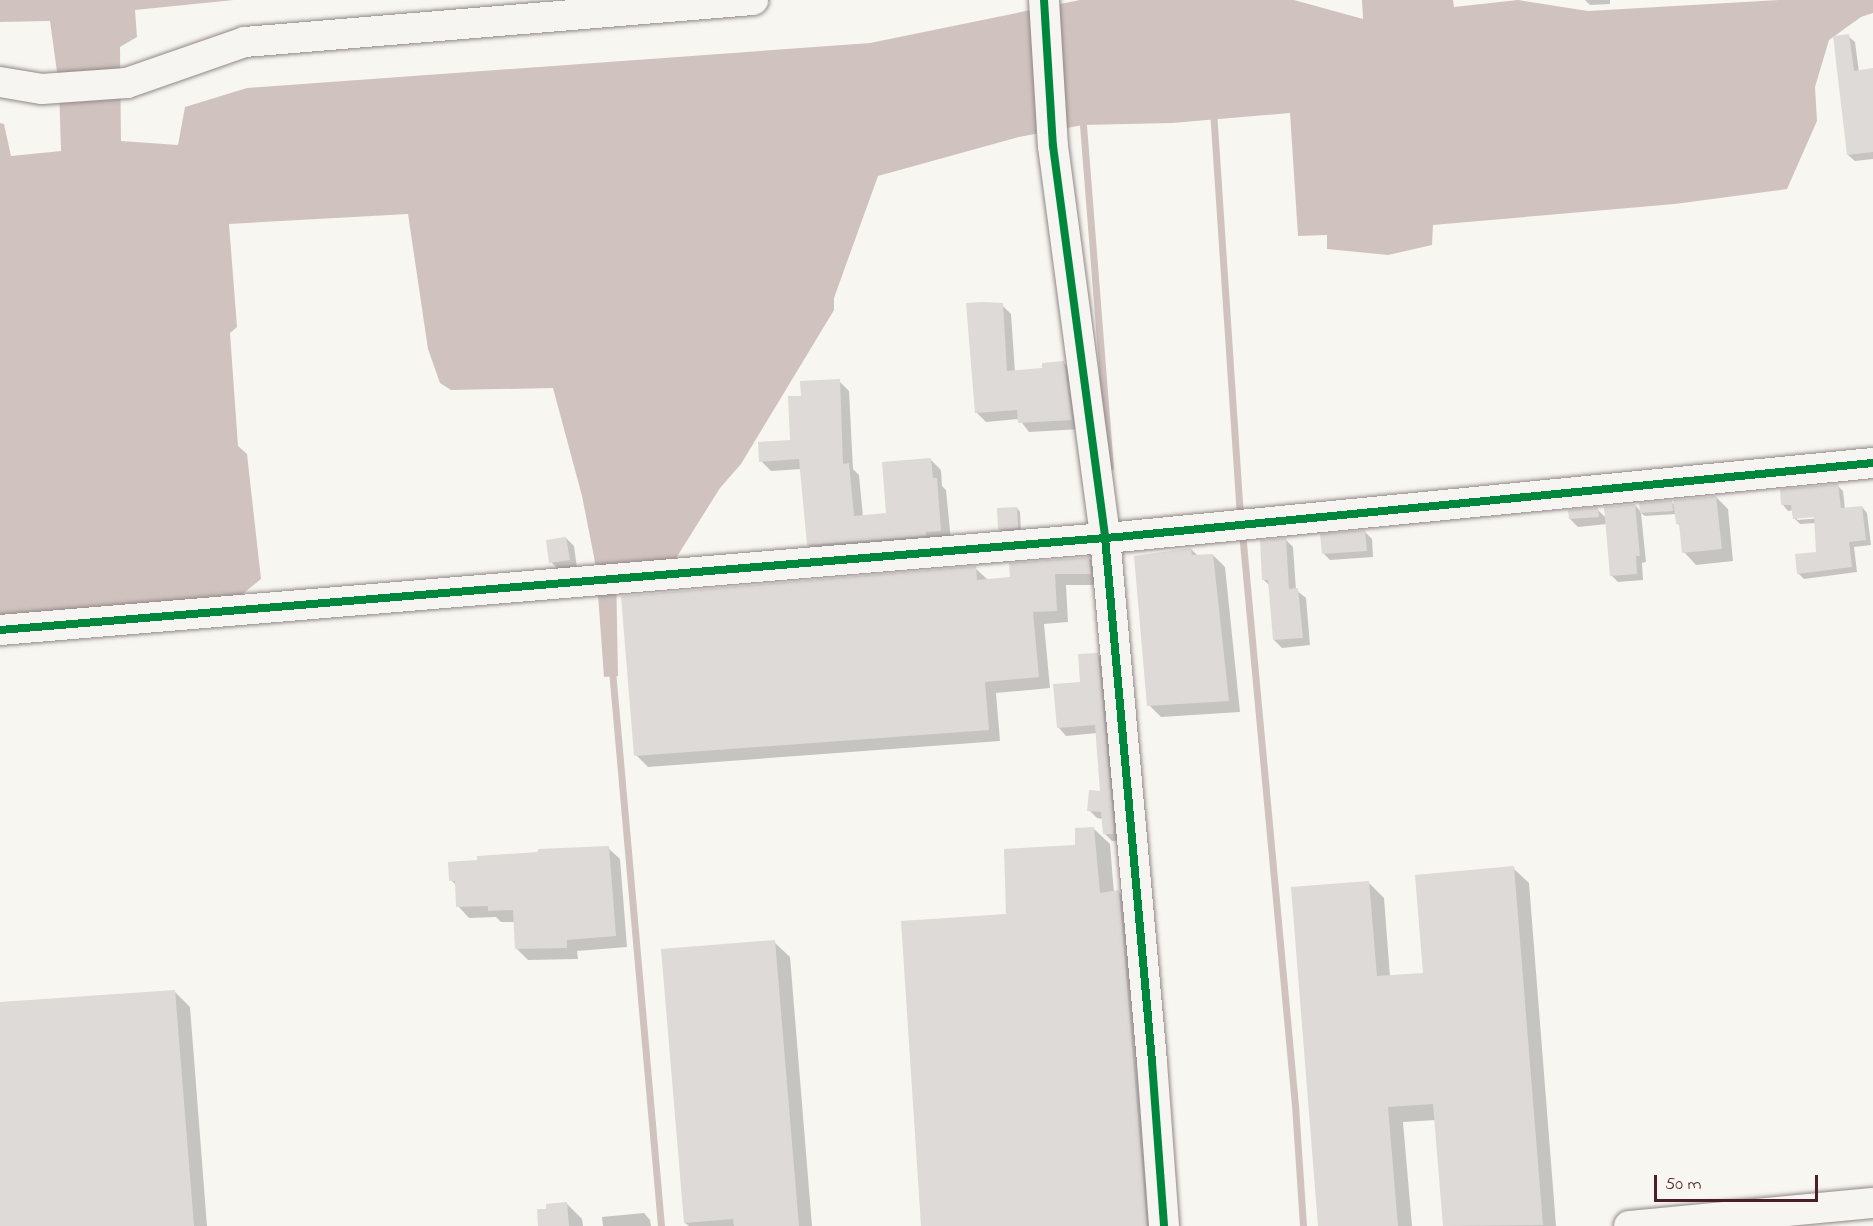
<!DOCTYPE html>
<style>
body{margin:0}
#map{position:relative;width:1873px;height:1226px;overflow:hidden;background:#f8f6f0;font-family:"Indie Flower",sans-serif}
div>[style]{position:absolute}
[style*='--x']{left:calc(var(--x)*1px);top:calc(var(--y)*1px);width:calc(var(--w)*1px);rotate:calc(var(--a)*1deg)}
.water>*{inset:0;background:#d0c3bf}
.shadow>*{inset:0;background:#0003}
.stream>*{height:7px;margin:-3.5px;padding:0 3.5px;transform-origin:3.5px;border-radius:3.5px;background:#d0c3bf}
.building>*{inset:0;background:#dedad7}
.roads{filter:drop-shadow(0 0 2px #918787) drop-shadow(0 0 2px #918787)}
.minor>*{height:30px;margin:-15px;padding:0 15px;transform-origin:15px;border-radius:15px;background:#f6f5f1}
.cycleway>*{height:8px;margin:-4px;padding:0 4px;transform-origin:4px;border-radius:4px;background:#00873e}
span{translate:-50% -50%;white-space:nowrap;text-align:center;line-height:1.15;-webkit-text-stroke:4.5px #fbf7ec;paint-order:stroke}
.scale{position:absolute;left:1654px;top:1175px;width:164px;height:27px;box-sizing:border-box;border:3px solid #4a1f2b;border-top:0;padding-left:8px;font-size:18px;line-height:21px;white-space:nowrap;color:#4a1f2b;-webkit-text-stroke:4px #fbf7ec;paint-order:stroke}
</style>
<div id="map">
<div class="water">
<div style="clip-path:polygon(0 0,234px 0,135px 10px,137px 37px,120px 47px,121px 141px,178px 145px,185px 107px,247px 88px,870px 43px,1080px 0,1294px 0,1363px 19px,1362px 0,1453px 0,1454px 7px,1518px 0,1588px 11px,1779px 0,1873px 0,1873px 13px,1861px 17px,1829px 40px,1815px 87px,1817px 121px,1787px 189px,1675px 204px,1433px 225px,1432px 245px,1388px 255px,1327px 249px,1327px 235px,1298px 236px,1290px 113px,1172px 123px,1083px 125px,1019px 137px,878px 176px,834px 298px,834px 310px,741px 464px,720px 488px,673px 563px,616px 570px,618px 676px,604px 677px,596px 567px,582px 496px,553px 388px,451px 390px,440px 383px,428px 349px,408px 214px,229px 224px,237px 327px,230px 333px,238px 446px,247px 454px,261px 579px,235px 600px,0 621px,0 123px,4px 124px,11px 156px,61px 151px,59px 87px,50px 21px,0 22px)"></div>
</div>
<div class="shadow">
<div style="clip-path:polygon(1585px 0,1610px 0,1610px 4px,1590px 5px)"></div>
<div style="clip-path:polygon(1848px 36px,1855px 42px,1859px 72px,1873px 70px,1873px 159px,1855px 161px,1848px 155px)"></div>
<div style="clip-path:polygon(1002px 305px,1011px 314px,1015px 372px,1044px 370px,1064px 363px,1073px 372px,1081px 429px,1029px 432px,1019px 419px,986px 422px,976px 412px)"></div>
<div style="clip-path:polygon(839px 381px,849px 391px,853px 469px,859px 475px,863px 517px,888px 515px,930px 459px,941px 470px,942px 486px,946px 490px,951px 541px,819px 555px,808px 545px,801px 469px,771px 471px,761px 461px,791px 442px,802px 397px)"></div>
<div style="clip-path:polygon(evenodd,1837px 485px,1843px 491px,1845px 509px,1862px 507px,1867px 513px,1871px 545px,1854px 547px,1857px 572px,1804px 579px,1798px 573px,1818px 553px,1816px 523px,1800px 524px,1794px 518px,1793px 510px,1788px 511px,1783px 505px,1837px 485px,1821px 515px,1821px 518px,1797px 520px,1797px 517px,1821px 515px)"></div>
<div style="clip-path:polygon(1716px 497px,1728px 509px,1733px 561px,1696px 565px,1684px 552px,1681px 527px,1677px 523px,1676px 514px,1645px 516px,1641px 513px,1646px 562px,1642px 563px,1643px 580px,1618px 582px,1611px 575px,1607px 524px,1578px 527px,1570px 519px,1597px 509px,1606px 518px,1635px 505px,1641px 512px,1671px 502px,1675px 505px)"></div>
<div style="clip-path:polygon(1017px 508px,1020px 512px,1021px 531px,1003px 532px,1000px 529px)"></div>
<div style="clip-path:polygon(1365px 532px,1372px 539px,1373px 557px,1330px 560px,1323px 553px)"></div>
<div style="clip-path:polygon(566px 538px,574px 546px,577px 568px,559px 570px,551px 562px)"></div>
<div style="clip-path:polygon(1285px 539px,1293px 547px,1296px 590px,1306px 598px,1310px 645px,1282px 648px,1274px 640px,1270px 586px,1264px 580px)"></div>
<div style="clip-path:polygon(1191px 549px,1198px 556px,1213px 555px,1225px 567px,1240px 712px,1161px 717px,1149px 705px)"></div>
<div style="clip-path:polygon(1089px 558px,1101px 570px,1102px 585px,1066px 585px,1068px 622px,1044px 624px,1050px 688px,996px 693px,1000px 741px,648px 767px,636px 755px,975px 568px,987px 579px,1012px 579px)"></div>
<div style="clip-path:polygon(1097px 654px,1105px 662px,1121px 841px,1112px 841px,1104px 833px,1103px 819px,1097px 818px,1089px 810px,1101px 793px,1097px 733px,1066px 736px,1059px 728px)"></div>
<div style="clip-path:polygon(1094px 829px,1110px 844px,1114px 893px,1119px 892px,1134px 908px,1160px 1226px,923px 1226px,1007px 916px)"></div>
<div style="clip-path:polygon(608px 848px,620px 859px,627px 947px,577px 951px,578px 959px,528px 960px,516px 948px,515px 922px,501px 922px,496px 917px,469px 918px,458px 906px,457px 886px,451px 880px)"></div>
<div style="clip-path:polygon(1513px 868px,1529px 883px,1556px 1226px,1444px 1226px,1436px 1120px,1403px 1122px,1412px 1226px,1320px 1226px,1368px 882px,1384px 898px,1390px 977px,1424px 974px)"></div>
<div style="clip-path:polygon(774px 942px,790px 957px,812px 1226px,689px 1226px,685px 1223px)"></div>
<div style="clip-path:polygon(175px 992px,190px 1007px,207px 1226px,0 1226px,0 1004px)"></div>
<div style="clip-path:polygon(566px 1203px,582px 1219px,583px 1226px,540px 1226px,548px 1210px)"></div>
<div style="clip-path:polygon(644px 1213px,650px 1220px,651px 1226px,603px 1226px,602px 1217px)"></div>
</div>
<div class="stream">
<div style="--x:1213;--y:110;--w:409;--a:86.2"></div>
<div style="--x:1083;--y:125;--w:343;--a:85.5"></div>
<div style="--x:1242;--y:532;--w:575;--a:84.72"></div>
<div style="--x:1295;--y:1105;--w:121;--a:86.2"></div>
<div style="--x:612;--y:670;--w:558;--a:84.96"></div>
</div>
<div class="building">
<div style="clip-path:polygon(1849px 34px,1854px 71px,1873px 68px,1873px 152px,1847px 155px,1833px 36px)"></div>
<div style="clip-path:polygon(983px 302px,1003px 303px,1007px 371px,1042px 368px,1042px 363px,1064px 361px,1072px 420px,1018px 423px,1017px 410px,975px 413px,966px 303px)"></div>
<div style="clip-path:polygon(840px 379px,843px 464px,849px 463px,854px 516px,886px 513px,882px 462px,931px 458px,933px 478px,937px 478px,941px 531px,926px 532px,926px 536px,807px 545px,799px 459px,759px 462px,758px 442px,790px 440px,788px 396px,801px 396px,800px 381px)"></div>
<div style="clip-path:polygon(1838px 484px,1841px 508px,1862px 506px,1866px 540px,1849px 542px,1852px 567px,1797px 574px,1795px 554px,1816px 552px,1814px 517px,1793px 519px,1791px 505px,1781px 505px,1780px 489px)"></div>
<div style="clip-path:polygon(1716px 496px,1722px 549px,1682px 553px,1679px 523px,1676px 524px,1673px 500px)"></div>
<div style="clip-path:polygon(1672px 500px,1673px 511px,1640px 513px,1639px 503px)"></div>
<div style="clip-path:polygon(1635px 504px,1640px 556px,1636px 556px,1637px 574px,1610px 576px,1604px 507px)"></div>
<div style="clip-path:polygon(1017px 507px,1018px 528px,998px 530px,997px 508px)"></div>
<div style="clip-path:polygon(1598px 507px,1599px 517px,1569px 519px,1568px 510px)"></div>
<div style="clip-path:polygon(1365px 530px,1367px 551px,1322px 554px,1320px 534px)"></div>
<div style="clip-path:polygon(566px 537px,570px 560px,549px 563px,546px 540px)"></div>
<div style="clip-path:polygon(1286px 538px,1289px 589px,1298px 588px,1303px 638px,1273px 640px,1268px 580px,1262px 580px,1260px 540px)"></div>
<div style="clip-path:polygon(1191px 548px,1192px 555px,1213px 554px,1229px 701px,1147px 706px,1134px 556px)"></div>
<div style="clip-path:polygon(1089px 557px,1091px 574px,1055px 574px,1057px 611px,1033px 612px,1039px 677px,985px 682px,989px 730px,634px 756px,621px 596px,976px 566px,977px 580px,1010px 577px,1009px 563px)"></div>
<div style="clip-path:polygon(1098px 653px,1114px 828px,1113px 834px,1103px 834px,1101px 812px,1087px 811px,1089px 790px,1100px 791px,1095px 725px,1057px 728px,1053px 684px,1080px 682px,1078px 654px)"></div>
<div style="clip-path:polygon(1094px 827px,1100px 893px,1119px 890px,1147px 1226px,921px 1226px,901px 921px,1006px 914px,1004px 849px,1075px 845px,1075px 828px)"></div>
<div style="clip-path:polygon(609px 846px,616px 936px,567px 940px,567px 948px,515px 949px,513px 910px,488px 911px,488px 906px,456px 907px,455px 881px,449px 881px,448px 862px,477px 860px,477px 856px,538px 852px,538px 849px)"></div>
<div style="clip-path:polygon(1514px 866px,1543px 1225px,1443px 1226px,1433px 1104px,1388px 1107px,1398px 1226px,1318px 1226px,1291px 887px,1369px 881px,1377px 976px,1423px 973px,1415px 875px)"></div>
<div style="clip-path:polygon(775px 940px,799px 1226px,734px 1226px,733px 1219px,684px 1223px,661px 949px)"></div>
<div style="clip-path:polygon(175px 990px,194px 1226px,0 1226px,0 1002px)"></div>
<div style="clip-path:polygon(567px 1202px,569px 1226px,538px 1226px,537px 1209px,546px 1209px,546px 1204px)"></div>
</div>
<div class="roads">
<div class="minor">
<div style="--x:1044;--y:0;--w:146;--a:86.5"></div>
<div style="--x:1053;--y:146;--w:394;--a:82.4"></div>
<div style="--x:1105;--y:537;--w:527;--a:84.88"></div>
<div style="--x:1152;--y:1062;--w:164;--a:85.8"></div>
<div style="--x:0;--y:82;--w:43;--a:9.5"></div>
<div style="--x:42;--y:89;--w:85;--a:-4"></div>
<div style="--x:127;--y:83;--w:125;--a:-19.2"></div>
<div style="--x:245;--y:42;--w:510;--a:-4.73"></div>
<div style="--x:0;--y:630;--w:1132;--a:-4.76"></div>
<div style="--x:1128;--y:536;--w:749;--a:-5.6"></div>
<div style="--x:1629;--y:1226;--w:245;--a:-5.4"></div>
</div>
</div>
<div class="cycleway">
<div style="--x:1044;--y:0;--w:146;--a:86.5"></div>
<div style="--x:1053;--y:146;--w:394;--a:82.4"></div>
<div style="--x:1105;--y:537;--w:527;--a:84.88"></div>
<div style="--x:1152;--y:1062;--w:164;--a:85.8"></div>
<div style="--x:0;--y:630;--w:1132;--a:-4.76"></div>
<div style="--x:1128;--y:536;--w:749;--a:-5.6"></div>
</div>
<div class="scale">50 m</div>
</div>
